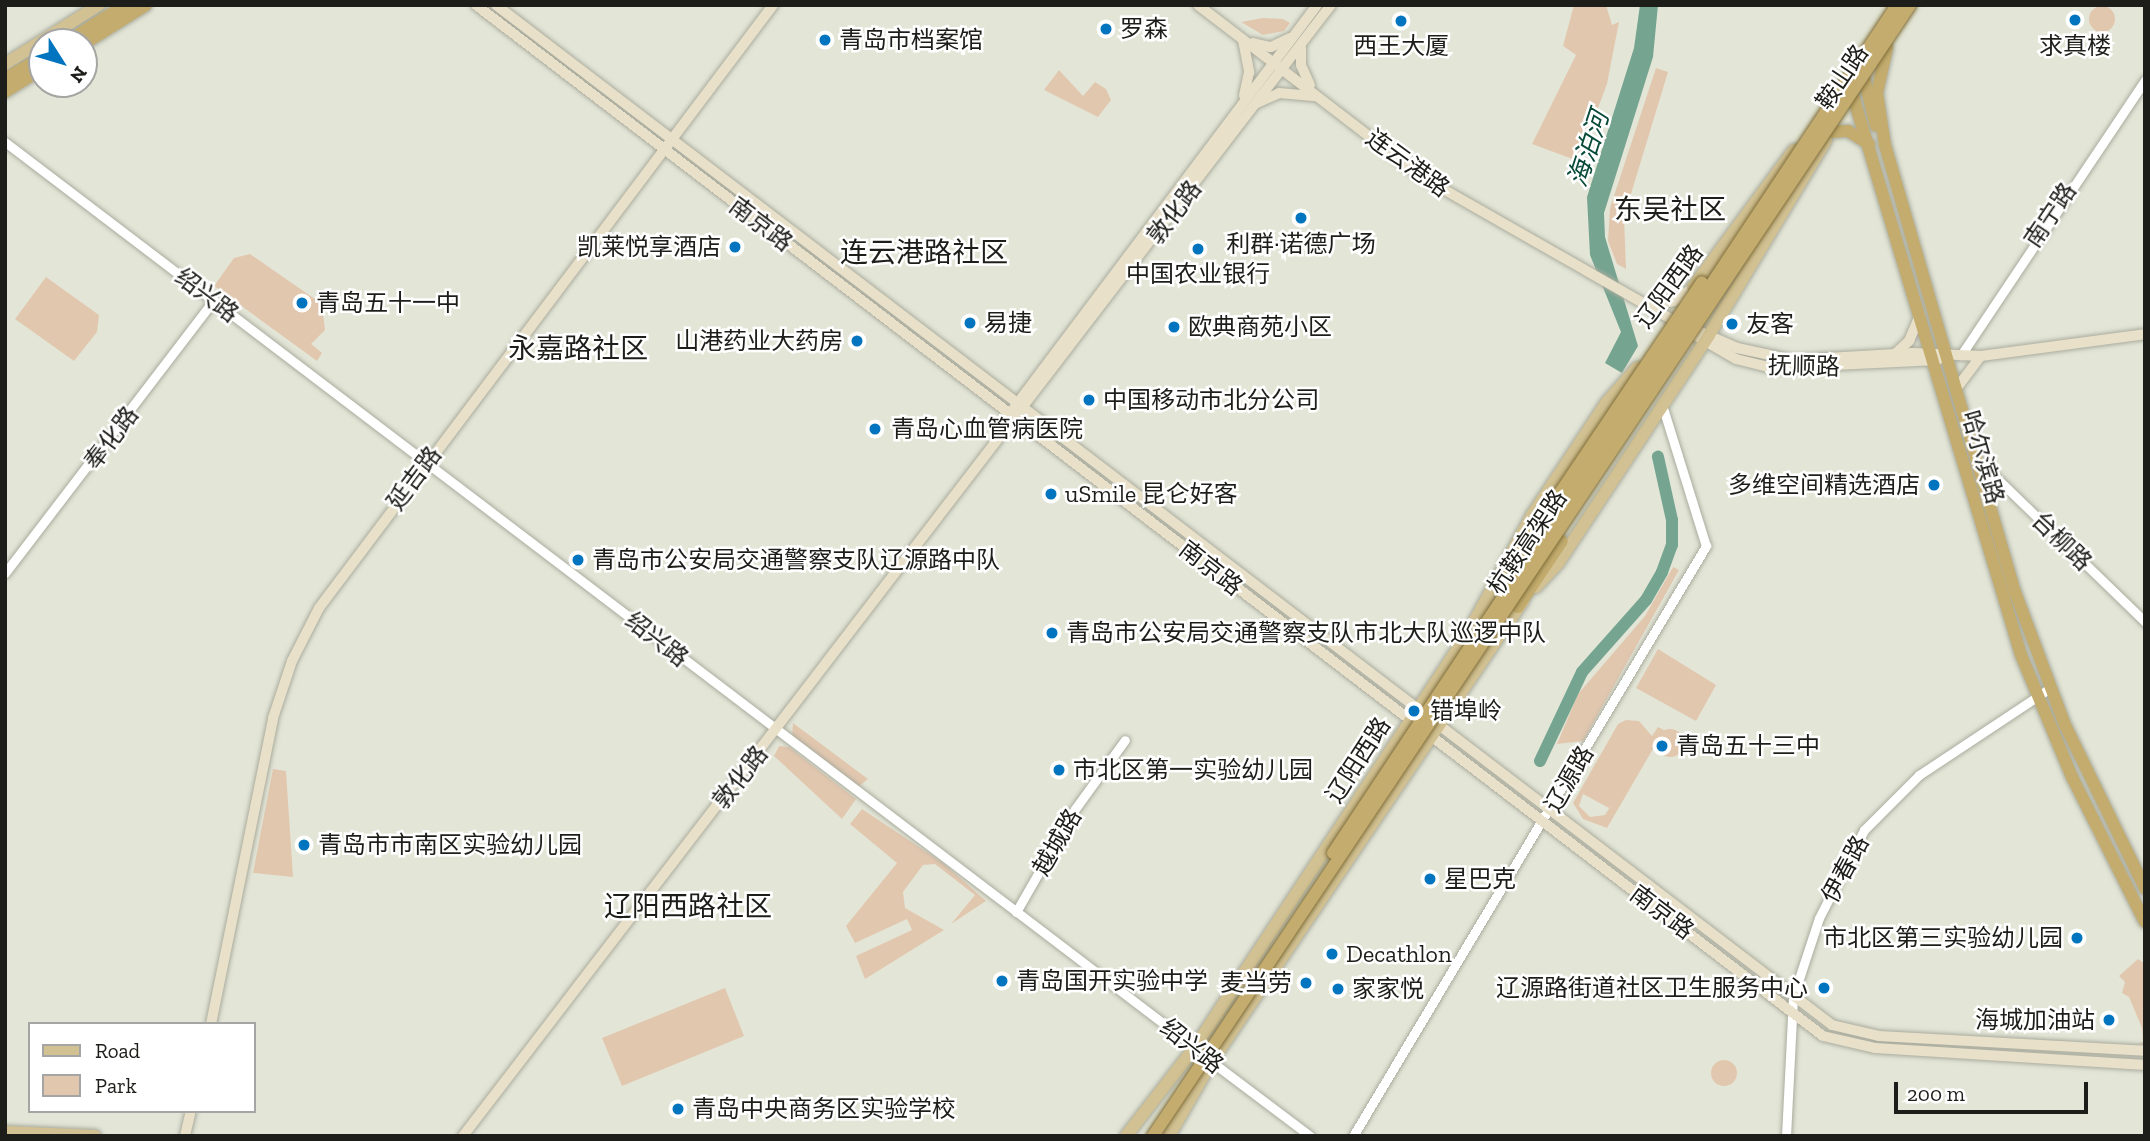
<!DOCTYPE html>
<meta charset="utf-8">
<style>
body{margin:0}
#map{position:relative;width:2150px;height:1141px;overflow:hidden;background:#e3e6d7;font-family:"Zilla Slab","Noto Sans SC",serif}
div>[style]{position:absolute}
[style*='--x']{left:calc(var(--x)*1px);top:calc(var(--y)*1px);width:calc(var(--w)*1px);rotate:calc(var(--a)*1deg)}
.green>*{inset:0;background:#e2c7af}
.round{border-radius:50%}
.water>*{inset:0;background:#75a491}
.river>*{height:12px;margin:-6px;padding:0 6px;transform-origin:6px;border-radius:6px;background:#75a491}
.roads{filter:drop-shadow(0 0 2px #aaac9e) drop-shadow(0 0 2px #aaac9e)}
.tertiary>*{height:9px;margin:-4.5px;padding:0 4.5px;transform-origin:4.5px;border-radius:4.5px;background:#fff}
.secondary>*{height:10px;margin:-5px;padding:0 5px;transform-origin:5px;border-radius:5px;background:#e8e0c9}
.primary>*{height:12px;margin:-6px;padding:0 6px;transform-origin:6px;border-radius:6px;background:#d2c192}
.trunk>*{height:12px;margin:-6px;padding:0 6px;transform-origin:6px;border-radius:6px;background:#c3ac6e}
.bridges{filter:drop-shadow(0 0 2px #7f6d39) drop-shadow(0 0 2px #7f6d39)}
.trunk-bridge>*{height:12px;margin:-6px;padding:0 6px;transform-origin:6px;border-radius:6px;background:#c3ac6e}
.dots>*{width:19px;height:19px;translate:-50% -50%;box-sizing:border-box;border:4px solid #fff;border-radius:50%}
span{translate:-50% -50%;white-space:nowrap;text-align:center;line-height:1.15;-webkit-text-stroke:5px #fff;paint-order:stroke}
.poi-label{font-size:24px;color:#1d1e19}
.left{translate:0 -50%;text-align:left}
.right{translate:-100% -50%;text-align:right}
.street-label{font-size:24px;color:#1d1e19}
.water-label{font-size:26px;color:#074a37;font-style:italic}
.quarter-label{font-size:28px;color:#1d1e19}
.frame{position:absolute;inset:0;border:7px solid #1d1e19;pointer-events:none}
.legend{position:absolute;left:28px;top:1022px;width:228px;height:91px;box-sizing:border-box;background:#fff;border:2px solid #a5a5a3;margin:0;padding:9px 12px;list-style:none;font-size:21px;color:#1d1e19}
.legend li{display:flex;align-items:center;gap:14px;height:35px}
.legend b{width:35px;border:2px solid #a5a5a3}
.north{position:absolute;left:28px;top:28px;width:70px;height:70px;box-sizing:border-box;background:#fff;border:2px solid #a5a5a3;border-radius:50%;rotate:127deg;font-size:19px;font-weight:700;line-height:28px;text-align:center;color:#1d1e19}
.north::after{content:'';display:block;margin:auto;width:24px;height:32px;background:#0074be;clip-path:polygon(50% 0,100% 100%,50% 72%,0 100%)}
.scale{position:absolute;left:1894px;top:1082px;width:194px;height:32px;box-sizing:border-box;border:4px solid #1d1e19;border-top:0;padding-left:9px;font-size:21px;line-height:24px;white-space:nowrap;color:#1d1e19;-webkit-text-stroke:5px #fff;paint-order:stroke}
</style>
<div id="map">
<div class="green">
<div style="clip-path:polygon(1574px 5px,1606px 5px,1612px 25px,1619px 22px,1607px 84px,1578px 161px,1532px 144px,1576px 55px,1563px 46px)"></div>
<div class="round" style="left:2089px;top:6px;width:26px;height:26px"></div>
<div style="clip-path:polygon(1263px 18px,1283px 19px,1290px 23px,1284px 31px,1263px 35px,1241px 22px)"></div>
<div style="clip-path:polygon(1656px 68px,1668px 72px,1624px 217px,1626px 269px,1617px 264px,1608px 241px,1610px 208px)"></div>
<div style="clip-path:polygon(1059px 70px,1083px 96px,1095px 82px,1106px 89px,1111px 100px,1098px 117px,1044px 90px)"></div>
<div style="clip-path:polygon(250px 254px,322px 304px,325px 330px,311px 344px,322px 353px,317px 361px,214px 286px,234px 258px)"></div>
<div style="clip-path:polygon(46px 277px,99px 315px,97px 332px,74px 361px,15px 319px)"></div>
<div style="clip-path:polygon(1673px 567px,1679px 570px,1583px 741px,1557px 744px,1578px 694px,1645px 616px)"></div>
<div style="clip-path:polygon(1658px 649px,1716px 685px,1696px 721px,1636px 688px)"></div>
<div style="clip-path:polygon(evenodd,1626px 720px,1639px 721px,1652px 736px,1658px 727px,1664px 730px,1607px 828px,1583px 819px,1573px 803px,1618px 724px,1626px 720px,1583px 794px,1609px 808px,1612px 804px,1605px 815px,1590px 817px,1579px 806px,1583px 794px)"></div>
<div style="clip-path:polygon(793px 723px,868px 779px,858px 787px,792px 739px)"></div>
<div class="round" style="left:1656px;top:729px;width:28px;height:28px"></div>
<div style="clip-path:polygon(779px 746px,789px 747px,856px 799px,842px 819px,774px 756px)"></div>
<div style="clip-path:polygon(273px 769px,286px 771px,293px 877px,253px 873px)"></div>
<div style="clip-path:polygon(862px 809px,943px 863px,986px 901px,951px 924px,975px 895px,935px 864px,923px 865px,903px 892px,905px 908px,944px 930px,865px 979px,856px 956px,912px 930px,907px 919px,855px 943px,846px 926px,897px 863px,850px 824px)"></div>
<div style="clip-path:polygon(2138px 959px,2145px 964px,2145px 1044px,2137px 1044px,2143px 1042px,2142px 1028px,2129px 997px,2122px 993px,2125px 982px,2119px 976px)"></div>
<div style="clip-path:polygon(725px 988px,744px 1036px,622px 1086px,602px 1038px)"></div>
<div class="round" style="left:1711px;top:1060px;width:26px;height:26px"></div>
</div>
<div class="water">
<div style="clip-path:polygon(1640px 5px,1658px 5px,1653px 57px,1604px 213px,1605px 237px,1638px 346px,1622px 373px,1605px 363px,1621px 332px,1590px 255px,1587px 197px,1634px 48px)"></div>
</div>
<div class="river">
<div style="--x:1540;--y:761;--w:98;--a:-64.7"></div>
<div style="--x:1582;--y:672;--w:96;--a:-48.4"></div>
<div style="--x:1646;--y:600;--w:32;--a:-60"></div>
<div style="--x:1662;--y:572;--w:29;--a:-70"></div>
<div style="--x:1672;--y:545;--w:25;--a:-90"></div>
<div style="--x:1672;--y:520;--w:65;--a:-102.5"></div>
</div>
<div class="roads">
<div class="tertiary">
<div style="--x:5;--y:142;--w:1499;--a:37.27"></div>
<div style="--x:1961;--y:355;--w:331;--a:-56.2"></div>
<div style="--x:1978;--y:460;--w:233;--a:44.1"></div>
<div style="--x:5;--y:573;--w:344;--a:-52.6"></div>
<div style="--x:1016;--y:912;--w:119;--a:-60.2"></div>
<div style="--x:1075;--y:809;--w:85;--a:-54.1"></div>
<div style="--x:1208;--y:1059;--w:128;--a:37"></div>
<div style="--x:1353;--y:1136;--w:688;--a:-59.11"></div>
<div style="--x:1706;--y:546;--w:148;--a:-107.3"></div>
<div style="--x:1786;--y:1136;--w:139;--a:-87.1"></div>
<div style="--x:1793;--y:997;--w:83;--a:-71.8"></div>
<div style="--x:1819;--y:918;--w:99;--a:-62.9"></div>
<div style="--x:1864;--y:830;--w:78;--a:-45"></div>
<div style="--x:1919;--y:775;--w:157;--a:-33.6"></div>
</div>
<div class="secondary">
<div style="--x:476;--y:5;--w:1696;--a:37.43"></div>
<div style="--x:1823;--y:1036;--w:53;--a:13"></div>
<div style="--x:1875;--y:1048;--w:271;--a:3.6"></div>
<div style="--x:496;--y:5;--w:1681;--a:37.36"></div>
<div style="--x:1832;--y:1025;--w:48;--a:13.2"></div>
<div style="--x:1879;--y:1036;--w:266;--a:3.2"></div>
<div style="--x:1198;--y:5;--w:282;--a:37.5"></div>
<div style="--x:1422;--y:177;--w:287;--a:29.7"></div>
<div style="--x:1671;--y:319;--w:72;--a:23.7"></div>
<div style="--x:1737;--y:348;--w:57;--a:12.1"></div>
<div style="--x:1793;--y:360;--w:120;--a:-3.3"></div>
<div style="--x:1913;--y:353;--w:68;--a:2.5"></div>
<div style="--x:1981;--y:356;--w:165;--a:-7.6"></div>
<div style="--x:1243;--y:40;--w:33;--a:79"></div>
<div style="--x:1249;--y:72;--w:24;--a:102"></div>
<div style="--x:1253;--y:43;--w:18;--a:13"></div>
<div style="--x:1271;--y:47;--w:21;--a:-25"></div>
<div style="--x:1301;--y:48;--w:17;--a:90"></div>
<div style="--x:1301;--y:65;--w:22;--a:66"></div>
<div style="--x:1257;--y:103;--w:24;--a:-24"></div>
<div style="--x:1279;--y:93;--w:37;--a:5"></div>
<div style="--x:1647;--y:306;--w:27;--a:-10"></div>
<div style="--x:1674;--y:301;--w:22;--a:-34"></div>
<div style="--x:1684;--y:329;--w:60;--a:30"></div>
<div style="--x:1736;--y:359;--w:37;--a:14"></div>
<div style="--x:1772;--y:368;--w:166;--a:-2.8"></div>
<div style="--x:1894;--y:355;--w:21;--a:-43"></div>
<div style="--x:1909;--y:341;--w:28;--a:-67"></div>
<div style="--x:1959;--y:385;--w:36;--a:-53"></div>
<div style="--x:1014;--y:408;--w:504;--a:-53.06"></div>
<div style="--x:211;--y:1024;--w:312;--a:-78.5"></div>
<div style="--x:273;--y:718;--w:60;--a:-71.6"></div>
<div style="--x:292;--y:661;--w:59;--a:-63"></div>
<div style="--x:319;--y:608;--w:755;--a:-53.02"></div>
<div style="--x:185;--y:1136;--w:26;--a:-77"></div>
<div style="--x:463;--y:1136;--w:1426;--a:-52.5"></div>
</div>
<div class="primary">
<div style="--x:5;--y:64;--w:111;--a:-32.1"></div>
<div style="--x:1693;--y:287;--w:170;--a:-53.6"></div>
<div style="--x:1536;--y:587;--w:34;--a:-47"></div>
<div style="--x:1559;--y:562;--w:272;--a:-56.5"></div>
<div style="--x:1709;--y:335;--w:227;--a:-59"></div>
<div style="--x:5;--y:1132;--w:90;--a:2.5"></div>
<div style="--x:1126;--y:1136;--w:113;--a:-52.2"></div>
<div style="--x:1195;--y:1047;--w:498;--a:-56.6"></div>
<div style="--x:1469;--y:631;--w:132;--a:-61.5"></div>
<div style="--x:1532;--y:515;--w:134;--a:-56.5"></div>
<div style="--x:1606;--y:403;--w:47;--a:-48.5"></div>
<div style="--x:1169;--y:1136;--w:86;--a:-60.2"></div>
<div style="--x:1212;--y:1061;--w:555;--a:-55.94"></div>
</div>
<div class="trunk">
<div style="--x:66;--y:42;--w:70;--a:-32.1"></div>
<div style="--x:84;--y:44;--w:73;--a:-32.2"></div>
<div style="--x:1887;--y:48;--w:46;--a:102.5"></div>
<div style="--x:1877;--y:93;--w:53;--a:81.3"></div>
<div style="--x:1885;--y:145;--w:466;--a:73.8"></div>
<div style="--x:2015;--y:592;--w:142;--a:69.4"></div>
<div style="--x:2065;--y:725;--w:182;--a:63.9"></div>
<div style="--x:1854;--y:75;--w:13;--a:32"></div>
<div style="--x:1865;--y:82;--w:45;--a:76"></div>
<div style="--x:5;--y:79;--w:43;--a:-30.7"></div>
<div style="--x:1850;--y:86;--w:594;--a:73.27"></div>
<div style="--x:2021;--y:655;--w:132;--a:67.3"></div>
<div style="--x:2072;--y:777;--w:162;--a:63.3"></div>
<div style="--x:5;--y:92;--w:44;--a:-31.9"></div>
<div style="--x:1832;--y:132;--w:16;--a:-4"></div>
<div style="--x:1848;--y:131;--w:25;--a:32"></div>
<div style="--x:1495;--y:585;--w:31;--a:-52"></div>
<div style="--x:1518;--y:607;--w:79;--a:-56.3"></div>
</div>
</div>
<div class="bridges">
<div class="trunk-bridge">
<div style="--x:1514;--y:561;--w:336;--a:-56"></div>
<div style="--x:1333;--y:853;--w:1018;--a:-56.37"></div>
<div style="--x:1153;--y:1136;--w:1361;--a:-56.2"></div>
</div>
</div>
<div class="dots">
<div style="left:2075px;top:20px;background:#0074be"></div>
<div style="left:1401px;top:21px;background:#0074be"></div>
<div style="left:1106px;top:29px;background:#0074be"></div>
<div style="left:825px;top:40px;background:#0074be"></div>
<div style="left:1301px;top:218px;background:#0074be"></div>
<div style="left:735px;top:247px;background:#0074be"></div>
<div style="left:1198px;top:249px;background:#0074be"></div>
<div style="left:302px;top:303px;background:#0074be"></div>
<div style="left:970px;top:323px;background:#0074be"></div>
<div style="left:1732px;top:324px;background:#0074be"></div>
<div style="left:1174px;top:327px;background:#0074be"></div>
<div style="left:857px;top:341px;background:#0074be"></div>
<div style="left:1089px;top:400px;background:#0074be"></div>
<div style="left:875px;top:429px;background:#0074be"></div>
<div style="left:1934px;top:485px;background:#0074be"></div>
<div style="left:1051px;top:494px;background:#0074be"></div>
<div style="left:578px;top:560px;background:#0074be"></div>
<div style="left:1052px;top:633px;background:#0074be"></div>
<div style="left:1414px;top:711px;background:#0074be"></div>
<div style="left:1662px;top:746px;background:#0074be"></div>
<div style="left:1059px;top:770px;background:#0074be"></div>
<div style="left:304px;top:845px;background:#0074be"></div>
<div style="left:1430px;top:879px;background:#0074be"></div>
<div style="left:2077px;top:938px;background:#0074be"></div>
<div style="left:1332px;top:954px;background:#0074be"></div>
<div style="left:1002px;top:981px;background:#0074be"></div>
<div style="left:1306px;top:983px;background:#0074be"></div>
<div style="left:1824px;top:988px;background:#0074be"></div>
<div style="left:1338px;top:989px;background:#0074be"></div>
<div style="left:2109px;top:1020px;background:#0074be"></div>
<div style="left:678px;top:1109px;background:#0074be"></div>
</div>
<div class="poi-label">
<span class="left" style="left:1120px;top:29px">罗森</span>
<span class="left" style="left:839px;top:40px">青岛市档案馆</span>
<span style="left:1401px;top:46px">西王大厦</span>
<span style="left:2075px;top:46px">求真楼</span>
<span style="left:1301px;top:244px">利群·诺德广场</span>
<span class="right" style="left:721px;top:247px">凯莱悦享酒店</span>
<span style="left:1198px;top:274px">中国农业银行</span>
<span class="left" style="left:316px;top:303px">青岛五十一中</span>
<span class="left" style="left:984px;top:323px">易捷</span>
<span class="left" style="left:1746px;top:324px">友客</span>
<span class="left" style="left:1188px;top:327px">欧典商苑小区</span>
<span class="right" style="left:843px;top:341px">山港药业大药房</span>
<span class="left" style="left:1103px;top:400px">中国移动市北分公司</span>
<span class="left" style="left:891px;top:429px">青岛心血管病医院</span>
<span class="right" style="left:1920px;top:485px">多维空间精选酒店</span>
<span class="left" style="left:1065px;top:494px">uSmile 昆仑好客</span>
<span class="left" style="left:592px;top:560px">青岛市公安局交通警察支队辽源路中队</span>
<span class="left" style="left:1066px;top:633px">青岛市公安局交通警察支队市北大队巡逻中队</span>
<span class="left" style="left:1430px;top:711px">错埠岭</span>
<span class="left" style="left:1676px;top:746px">青岛五十三中</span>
<span class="left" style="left:1073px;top:770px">市北区第一实验幼儿园</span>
<span class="left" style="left:318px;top:845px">青岛市市南区实验幼儿园</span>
<span class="left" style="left:1444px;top:879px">星巴克</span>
<span class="right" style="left:2063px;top:938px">市北区第三实验幼儿园</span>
<span class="left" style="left:1346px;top:954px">Decathlon</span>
<span class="left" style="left:1016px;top:981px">青岛国开实验中学</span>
<span class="right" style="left:1292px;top:983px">麦当劳</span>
<span class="right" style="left:1808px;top:988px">辽源路街道社区卫生服务中心</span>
<span class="left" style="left:1352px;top:989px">家家悦</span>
<span class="right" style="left:2095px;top:1020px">海城加油站</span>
<span class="left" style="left:692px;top:1109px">青岛中央商务区实验学校</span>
</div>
<div class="street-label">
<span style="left:1842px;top:77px;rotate:-56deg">鞍山路</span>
<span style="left:1408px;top:163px;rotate:36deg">连云港路</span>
<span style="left:1174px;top:212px;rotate:-53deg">敦化路</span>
<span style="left:2050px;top:215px;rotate:-56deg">南宁路</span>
<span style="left:761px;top:224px;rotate:37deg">南京路</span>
<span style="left:1669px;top:286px;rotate:-54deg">辽阳西路</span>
<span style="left:207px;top:295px;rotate:37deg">绍兴路</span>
<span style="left:1804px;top:366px;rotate:1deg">抚顺路</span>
<span style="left:111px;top:438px;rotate:-53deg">奉化路</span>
<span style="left:1983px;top:457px;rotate:74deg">哈尔滨路</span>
<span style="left:414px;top:478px;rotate:-53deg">延吉路</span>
<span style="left:2062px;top:541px;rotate:44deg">台柳路</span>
<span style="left:1527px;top:542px;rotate:-56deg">杭鞍高架路</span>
<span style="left:1211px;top:568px;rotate:38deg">南京路</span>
<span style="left:657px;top:639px;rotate:38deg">绍兴路</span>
<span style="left:1358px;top:760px;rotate:-57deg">辽阳西路</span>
<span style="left:740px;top:777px;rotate:-52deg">敦化路</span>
<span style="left:1569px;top:779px;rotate:-60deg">辽源路</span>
<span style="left:1057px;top:842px;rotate:-60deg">越城路</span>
<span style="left:1845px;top:869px;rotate:-62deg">伊春路</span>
<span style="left:1662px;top:912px;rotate:37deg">南京路</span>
<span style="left:1192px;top:1046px;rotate:38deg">绍兴路</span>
</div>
<div class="water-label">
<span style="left:1589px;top:149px;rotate:-72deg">海泊河</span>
</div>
<div class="quarter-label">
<span style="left:1670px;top:210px">东吴社区</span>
<span style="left:924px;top:253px">连云港路社区</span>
<span style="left:578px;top:349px">永嘉路社区</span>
<span style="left:688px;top:907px">辽阳西路社区</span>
</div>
<div class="frame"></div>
<ul class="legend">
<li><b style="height:9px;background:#d2c192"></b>Road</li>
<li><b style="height:19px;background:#e2c7af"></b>Park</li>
</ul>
<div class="north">N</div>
<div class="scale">200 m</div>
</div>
